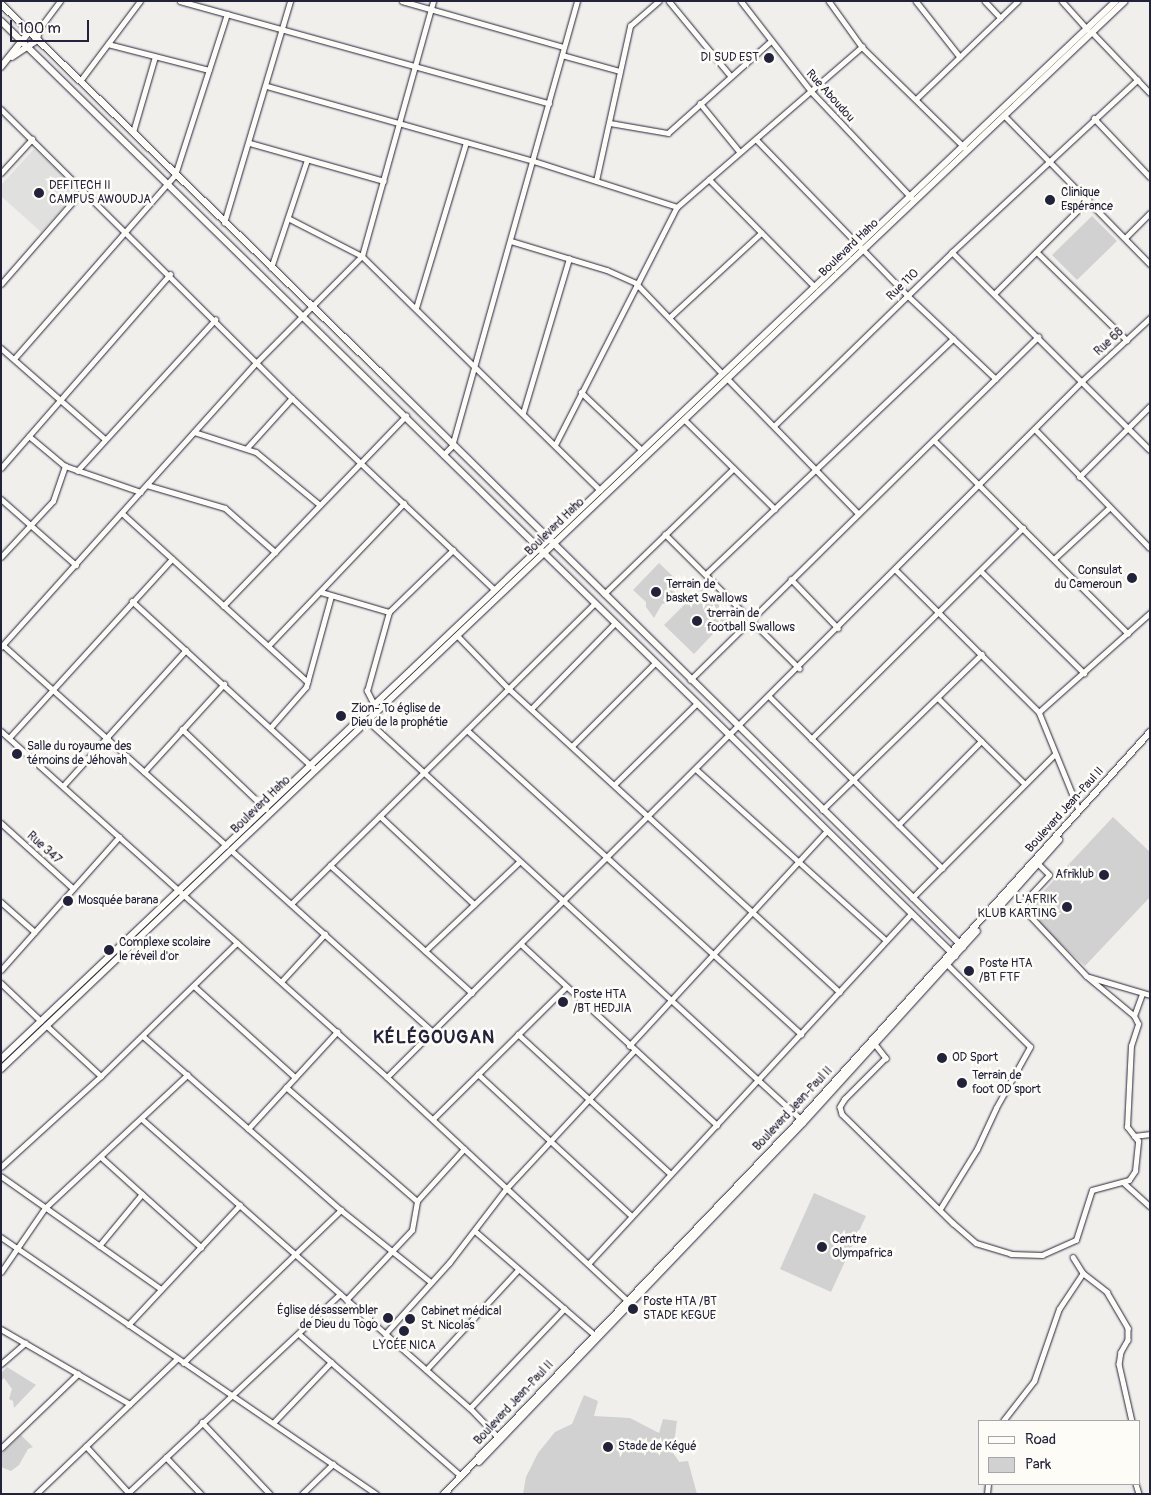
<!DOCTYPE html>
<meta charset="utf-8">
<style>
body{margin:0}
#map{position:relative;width:1151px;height:1495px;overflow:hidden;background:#f0efec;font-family:Pangolin,sans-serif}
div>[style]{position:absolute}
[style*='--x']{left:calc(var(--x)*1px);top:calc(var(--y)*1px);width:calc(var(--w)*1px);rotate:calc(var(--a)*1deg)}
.built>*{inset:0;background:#e0e0df}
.green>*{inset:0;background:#d2d1d1}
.roads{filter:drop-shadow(0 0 1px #22223b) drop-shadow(0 0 1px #22223b)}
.minor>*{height:4.5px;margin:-2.25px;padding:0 2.25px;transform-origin:2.25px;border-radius:2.25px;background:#fdfcf7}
.tertiary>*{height:5.5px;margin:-2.75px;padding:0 2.75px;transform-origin:2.75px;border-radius:2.75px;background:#fdfcf7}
.secondary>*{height:6px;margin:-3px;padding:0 3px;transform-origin:3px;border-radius:3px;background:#fdfcf7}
.dots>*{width:14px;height:14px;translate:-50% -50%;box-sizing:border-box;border:2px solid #fdfcf7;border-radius:50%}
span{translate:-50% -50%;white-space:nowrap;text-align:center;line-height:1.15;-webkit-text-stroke:5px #fdfcf7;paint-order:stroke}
.poi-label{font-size:12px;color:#22223b}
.right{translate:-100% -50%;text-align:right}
.left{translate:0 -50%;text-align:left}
.street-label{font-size:12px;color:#22223b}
.district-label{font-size:18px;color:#22223b;font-weight:700;letter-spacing:1px}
.frame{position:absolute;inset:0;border:2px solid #22223b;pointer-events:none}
.legend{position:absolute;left:978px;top:1420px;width:162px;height:65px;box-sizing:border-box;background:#fdfcf7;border:1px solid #a5a5ac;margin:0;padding:6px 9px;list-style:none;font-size:15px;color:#22223b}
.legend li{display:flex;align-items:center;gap:10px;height:25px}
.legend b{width:25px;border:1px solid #a5a5ac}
.scale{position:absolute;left:10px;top:20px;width:79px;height:22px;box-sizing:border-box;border:2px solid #22223b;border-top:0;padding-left:6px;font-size:15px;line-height:18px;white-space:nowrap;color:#22223b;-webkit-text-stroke:4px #fdfcf7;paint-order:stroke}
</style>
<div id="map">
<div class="built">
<div style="clip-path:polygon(34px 149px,79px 190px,41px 232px,1px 196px,1px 185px)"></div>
</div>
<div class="green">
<div style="clip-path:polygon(1092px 216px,1117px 241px,1077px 280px,1052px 255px)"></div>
<div style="clip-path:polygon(659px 563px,683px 586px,672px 595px,668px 603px,662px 604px,654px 618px,646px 607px,646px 602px,633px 590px)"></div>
<div style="clip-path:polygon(701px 588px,730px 616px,694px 654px,664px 625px)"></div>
<div style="clip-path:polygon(1113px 817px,1150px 852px,1150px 897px,1085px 966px,1025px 911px)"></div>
<div style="clip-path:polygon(814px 1193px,866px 1216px,831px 1292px,780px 1269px)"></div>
<div style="clip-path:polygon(7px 1367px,36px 1385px,14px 1408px,13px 1401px,9px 1399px,12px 1389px,4px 1378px,1px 1381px,1px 1373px)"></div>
<div style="clip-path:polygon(584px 1395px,598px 1401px,594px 1416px,630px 1418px,659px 1433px,663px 1419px,677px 1421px,673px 1452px,679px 1462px,688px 1461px,697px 1494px,523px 1494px,526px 1477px,538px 1453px,555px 1432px,572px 1424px)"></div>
<div style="clip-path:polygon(21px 1435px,33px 1447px,28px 1449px,19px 1465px,11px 1471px,1px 1467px,1px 1454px)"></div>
</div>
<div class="roads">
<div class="minor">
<div style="--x:180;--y:1;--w:383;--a:15.5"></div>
<div style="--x:402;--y:1;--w:168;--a:15.9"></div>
<div style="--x:669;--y:1;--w:96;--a:50.5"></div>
<div style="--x:741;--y:1;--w:114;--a:52.1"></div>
<div style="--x:811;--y:91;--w:146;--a:46.7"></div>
<div style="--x:829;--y:1;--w:57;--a:54.3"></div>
<div style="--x:862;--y:47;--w:143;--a:44.4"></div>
<div style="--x:916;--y:1;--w:71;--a:51.8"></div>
<div style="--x:985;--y:1;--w:23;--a:47"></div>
<div style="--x:1062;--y:1;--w:38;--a:48"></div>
<div style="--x:1092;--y:32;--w:84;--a:46.4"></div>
<div style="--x:37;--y:40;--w:11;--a:-80"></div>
<div style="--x:39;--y:29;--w:35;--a:-53"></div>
<div style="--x:108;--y:44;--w:104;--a:14.4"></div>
<div style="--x:562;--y:55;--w:60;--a:15.4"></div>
<div style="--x:80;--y:81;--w:100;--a:-53.1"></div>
<div style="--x:267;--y:86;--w:277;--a:15.7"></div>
<div style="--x:534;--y:161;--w:150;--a:17.8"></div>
<div style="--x:916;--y:99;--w:141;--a:-43.9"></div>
<div style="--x:700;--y:103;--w:63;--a:50.8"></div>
<div style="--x:1;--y:109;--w:410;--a:44.8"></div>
<div style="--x:292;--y:398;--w:279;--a:43.4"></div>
<div style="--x:1004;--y:115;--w:209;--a:45.6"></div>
<div style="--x:1094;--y:118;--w:81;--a:46.5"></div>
<div style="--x:610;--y:123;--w:59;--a:9.8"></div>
<div style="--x:668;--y:133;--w:138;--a:-41.8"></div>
<div style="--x:133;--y:132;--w:78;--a:-73.7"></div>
<div style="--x:756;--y:139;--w:217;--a:45.9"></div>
<div style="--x:907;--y:295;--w:122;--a:43.3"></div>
<div style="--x:250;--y:143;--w:139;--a:15.8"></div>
<div style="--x:1;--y:173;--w:46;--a:-47.6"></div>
<div style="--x:709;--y:179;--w:151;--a:45.5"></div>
<div style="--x:596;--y:181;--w:159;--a:-77.6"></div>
<div style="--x:630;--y:26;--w:38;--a:-41"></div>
<div style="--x:288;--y:218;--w:83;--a:27.2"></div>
<div style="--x:362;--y:256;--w:334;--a:44.5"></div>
<div style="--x:224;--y:223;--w:232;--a:-73.4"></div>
<div style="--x:1125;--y:238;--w:35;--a:-45"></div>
<div style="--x:511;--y:241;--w:100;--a:16.8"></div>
<div style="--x:607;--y:270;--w:32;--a:24"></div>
<div style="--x:636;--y:283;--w:124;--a:46.3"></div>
<div style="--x:952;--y:252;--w:280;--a:45"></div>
<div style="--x:1037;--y:252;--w:126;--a:44.4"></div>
<div style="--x:271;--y:268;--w:114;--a:-71.6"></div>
<div style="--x:1;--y:284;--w:126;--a:-48.9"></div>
<div style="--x:995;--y:293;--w:132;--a:-45"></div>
<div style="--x:416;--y:308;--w:173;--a:-73.2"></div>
<div style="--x:670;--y:317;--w:124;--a:-42.7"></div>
<div style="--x:1;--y:348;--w:138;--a:41.2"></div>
<div style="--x:14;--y:359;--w:244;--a:-48.8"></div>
<div style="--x:175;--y:175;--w:169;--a:-72.1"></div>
<div style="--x:728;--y:379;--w:187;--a:45.9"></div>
<div style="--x:581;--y:392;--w:84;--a:43.6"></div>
<div style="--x:523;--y:413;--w:161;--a:-73.4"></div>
<div style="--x:684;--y:419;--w:128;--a:44.7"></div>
<div style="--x:774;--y:426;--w:249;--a:-44.3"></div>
<div style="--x:952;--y:252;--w:253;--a:-42.9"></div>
<div style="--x:1035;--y:429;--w:165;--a:46"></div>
<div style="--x:194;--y:432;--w:65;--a:17.9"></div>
<div style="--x:256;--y:452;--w:83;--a:39.6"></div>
<div style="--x:29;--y:436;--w:47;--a:39.8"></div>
<div style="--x:65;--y:466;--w:80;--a:18.9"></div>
<div style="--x:934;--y:440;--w:274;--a:44.9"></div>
<div style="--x:555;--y:445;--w:267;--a:-62.9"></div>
<div style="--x:677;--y:207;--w:245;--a:-40.9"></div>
<div style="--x:247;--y:448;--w:67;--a:-48"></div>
<div style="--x:443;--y:455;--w:13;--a:-45"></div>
<div style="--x:452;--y:446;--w:462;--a:-74.3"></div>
<div style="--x:1;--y:468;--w:257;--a:-48.9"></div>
<div style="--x:77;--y:471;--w:205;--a:-47.6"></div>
<div style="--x:1079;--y:477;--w:100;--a:-45"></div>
<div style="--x:147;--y:485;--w:81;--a:16.4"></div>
<div style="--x:225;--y:508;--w:67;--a:41.3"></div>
<div style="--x:1;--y:499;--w:100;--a:41.3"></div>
<div style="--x:122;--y:513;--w:251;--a:42.3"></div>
<div style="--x:665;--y:534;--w:190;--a:45"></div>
<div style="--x:1;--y:557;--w:76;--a:-47.1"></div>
<div style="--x:53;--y:501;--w:37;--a:-71"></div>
<div style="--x:1054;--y:559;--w:75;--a:-42.8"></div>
<div style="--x:896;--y:570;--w:202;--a:44.8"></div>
<div style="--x:1039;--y:712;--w:106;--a:67.8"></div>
<div style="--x:982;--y:572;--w:144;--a:44.7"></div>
<div style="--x:706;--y:574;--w:341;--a:-43.6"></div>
<div style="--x:791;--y:579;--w:68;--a:46.2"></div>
<div style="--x:321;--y:592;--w:71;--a:16.4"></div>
<div style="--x:604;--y:594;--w:180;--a:-44.1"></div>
<div style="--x:132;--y:601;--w:248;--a:42.6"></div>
<div style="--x:223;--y:606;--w:264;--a:-46.1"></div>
<div style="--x:457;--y:635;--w:74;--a:46.1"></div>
<div style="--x:508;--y:688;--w:450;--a:42.5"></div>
<div style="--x:3;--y:645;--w:300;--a:41.9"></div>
<div style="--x:268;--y:646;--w:197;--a:-46.4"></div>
<div style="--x:1;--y:647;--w:383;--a:-48.1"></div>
<div style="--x:257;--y:362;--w:149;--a:-45.3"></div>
<div style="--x:362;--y:256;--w:265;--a:-74.4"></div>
<div style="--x:690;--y:680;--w:489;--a:-44.6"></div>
<div style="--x:770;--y:697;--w:243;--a:44.8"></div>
<div style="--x:938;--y:698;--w:122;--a:44.7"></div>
<div style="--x:374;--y:705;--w:16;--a:-117"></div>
<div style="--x:367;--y:691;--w:82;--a:-74.4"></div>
<div style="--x:389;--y:612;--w:89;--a:-44.1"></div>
<div style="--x:531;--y:709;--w:119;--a:-45.7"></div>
<div style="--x:1039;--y:712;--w:149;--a:-41.7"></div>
<div style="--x:367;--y:720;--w:592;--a:42.61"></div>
<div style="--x:271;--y:727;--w:53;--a:-48.8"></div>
<div style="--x:306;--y:687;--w:94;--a:-74.6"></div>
<div style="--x:182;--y:729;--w:116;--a:43.6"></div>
<div style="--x:467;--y:730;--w:452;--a:42.3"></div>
<div style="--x:1;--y:731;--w:518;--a:41.87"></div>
<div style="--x:387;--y:1077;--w:328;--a:42.9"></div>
<div style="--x:9;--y:738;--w:242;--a:-47.7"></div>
<div style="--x:811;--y:739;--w:299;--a:-44.9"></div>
<div style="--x:573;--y:745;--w:115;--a:-45"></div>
<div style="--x:697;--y:770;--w:254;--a:42"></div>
<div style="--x:144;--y:772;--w:119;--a:-47.7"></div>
<div style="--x:615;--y:784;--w:114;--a:-44.6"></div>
<div style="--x:63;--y:786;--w:183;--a:-47.9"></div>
<div style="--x:822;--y:810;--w:223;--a:-44.3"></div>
<div style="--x:380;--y:816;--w:129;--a:43.1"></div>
<div style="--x:1;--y:823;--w:97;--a:42.1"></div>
<div style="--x:898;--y:825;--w:118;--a:-45.3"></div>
<div style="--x:231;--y:850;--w:272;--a:42"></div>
<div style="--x:330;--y:865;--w:191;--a:42"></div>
<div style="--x:912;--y:898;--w:203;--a:-45.2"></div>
<div style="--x:1;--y:902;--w:45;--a:41.4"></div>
<div style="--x:291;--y:904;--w:426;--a:-44.7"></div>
<div style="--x:521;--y:944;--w:267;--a:42.7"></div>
<div style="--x:425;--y:951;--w:129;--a:-43.4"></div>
<div style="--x:1;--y:970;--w:178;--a:-48.4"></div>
<div style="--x:1089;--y:977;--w:64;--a:16.4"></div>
<div style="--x:281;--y:982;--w:65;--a:-47.5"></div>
<div style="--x:1;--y:983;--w:55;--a:43.5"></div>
<div style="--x:194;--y:986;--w:136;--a:42"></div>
<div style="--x:1134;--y:1016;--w:23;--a:-70"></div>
<div style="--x:46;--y:1025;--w:75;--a:42.8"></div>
<div style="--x:518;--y:1034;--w:207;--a:42.5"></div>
<div style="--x:143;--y:1036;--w:264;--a:41.3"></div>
<div style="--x:341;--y:1210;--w:115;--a:38.7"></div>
<div style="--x:875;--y:1044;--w:18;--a:52"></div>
<div style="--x:886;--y:1058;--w:58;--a:135"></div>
<div style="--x:845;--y:1099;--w:9;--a:122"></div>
<div style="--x:840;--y:1107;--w:7;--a:74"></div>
<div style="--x:842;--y:1114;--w:156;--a:44.5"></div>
<div style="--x:953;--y:1223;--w:30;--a:41"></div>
<div style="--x:976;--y:1243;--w:37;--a:17"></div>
<div style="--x:1011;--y:1254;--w:31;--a:2"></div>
<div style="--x:1042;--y:1255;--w:37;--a:-24"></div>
<div style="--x:1076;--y:1240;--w:52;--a:-72.3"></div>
<div style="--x:1092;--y:1190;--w:38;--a:-15"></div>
<div style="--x:1129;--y:1180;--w:11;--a:-56"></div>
<div style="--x:1135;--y:1171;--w:30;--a:-84"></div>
<div style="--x:1138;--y:1141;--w:18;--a:-128"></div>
<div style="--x:1127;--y:1127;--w:81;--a:-87.2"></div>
<div style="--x:1131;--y:1046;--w:23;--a:-72"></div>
<div style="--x:1138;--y:1024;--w:9;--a:-117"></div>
<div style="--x:1134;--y:1016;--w:62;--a:-140.2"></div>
<div style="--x:1086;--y:976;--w:92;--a:-133.2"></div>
<div style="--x:1023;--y:909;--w:6;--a:-90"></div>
<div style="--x:1023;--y:903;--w:38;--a:-47"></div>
<div style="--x:1049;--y:875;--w:16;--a:-135"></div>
<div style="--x:629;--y:1046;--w:291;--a:-47.4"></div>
<div style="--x:478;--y:1074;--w:209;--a:42.7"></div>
<div style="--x:387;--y:1077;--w:984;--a:-45.04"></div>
<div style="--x:1082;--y:381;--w:93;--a:-42.8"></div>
<div style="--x:286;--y:1087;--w:174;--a:41"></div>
<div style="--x:142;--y:1119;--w:437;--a:41.4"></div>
<div style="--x:470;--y:1408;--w:39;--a:46"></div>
<div style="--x:433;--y:1119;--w:187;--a:-44.8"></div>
<div style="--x:248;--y:1129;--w:132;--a:-47.5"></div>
<div style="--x:1134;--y:1136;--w:16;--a:-7"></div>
<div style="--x:101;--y:1157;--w:135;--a:42"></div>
<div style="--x:1;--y:1167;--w:135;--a:-42.3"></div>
<div style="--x:101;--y:1076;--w:190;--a:-44.4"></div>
<div style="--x:1;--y:1176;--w:196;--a:35.2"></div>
<div style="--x:1123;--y:1182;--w:36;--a:42"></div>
<div style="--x:940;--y:1209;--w:70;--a:-58.3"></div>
<div style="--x:977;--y:1149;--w:45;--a:-65.1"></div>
<div style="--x:996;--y:1108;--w:70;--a:-60.9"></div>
<div style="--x:1030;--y:1047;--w:120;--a:-135.3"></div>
<div style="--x:475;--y:1231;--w:157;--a:40.9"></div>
<div style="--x:1;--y:1237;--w:455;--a:34.4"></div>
<div style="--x:99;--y:1246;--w:67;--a:-50.4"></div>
<div style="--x:1073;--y:1257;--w:19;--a:58"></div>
<div style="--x:1083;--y:1273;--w:31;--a:38"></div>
<div style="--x:1107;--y:1292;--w:42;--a:59.7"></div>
<div style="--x:1128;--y:1328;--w:12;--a:90"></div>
<div style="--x:1128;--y:1340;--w:14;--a:120"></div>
<div style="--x:1121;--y:1352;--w:12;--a:99"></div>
<div style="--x:1119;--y:1364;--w:58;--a:77.2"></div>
<div style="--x:588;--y:1264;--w:475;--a:-47.3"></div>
<div style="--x:1;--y:1272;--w:78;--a:-55.5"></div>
<div style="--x:45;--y:1208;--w:195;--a:-43.1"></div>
<div style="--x:346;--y:1300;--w:96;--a:-46.7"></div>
<div style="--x:412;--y:1230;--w:29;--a:-80"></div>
<div style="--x:417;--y:1201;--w:70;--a:-47.9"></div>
<div style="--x:128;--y:1325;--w:164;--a:-47"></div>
<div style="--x:1;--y:1329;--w:149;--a:30.2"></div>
<div style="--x:299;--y:1334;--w:215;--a:41.2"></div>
<div style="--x:385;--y:1334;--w:96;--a:-48"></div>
<div style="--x:449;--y:1263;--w:93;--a:-52.4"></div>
<div style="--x:506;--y:1189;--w:188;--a:-47.2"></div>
<div style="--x:183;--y:1363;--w:220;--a:-44.1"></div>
<div style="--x:1;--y:1364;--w:32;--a:-41"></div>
<div style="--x:426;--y:1370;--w:136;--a:-47.4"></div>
<div style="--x:470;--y:1408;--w:137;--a:-46.5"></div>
<div style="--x:1003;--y:1421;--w:51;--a:-52.2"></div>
<div style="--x:1034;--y:1381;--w:76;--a:-70.9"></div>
<div style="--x:1059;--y:1309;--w:43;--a:-56.3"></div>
<div style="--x:202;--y:1422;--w:99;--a:46.6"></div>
<div style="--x:273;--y:1423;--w:84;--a:-46.4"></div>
<div style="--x:86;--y:1446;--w:65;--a:47.5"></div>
<div style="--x:1;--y:1448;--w:107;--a:-43.9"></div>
<div style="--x:166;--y:1457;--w:51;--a:46.6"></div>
<div style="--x:1136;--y:1484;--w:10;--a:73"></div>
<div style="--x:36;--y:1494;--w:195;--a:-43.8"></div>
<div style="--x:127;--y:1494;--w:292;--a:-43.2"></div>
<div style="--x:302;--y:1494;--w:43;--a:-44.1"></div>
<div style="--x:987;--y:1494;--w:10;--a:-84"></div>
</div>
<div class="tertiary">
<div style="--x:12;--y:57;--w:30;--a:-34"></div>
<div style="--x:1;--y:67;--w:45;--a:-51.3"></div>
</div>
<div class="secondary">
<div style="--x:1;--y:4;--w:538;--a:44.17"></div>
<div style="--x:387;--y:379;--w:809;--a:44.6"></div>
<div style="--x:1;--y:21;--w:1336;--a:44.42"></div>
<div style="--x:994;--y:913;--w:98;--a:-48.3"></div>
<div style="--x:1;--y:1059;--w:1537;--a:-43.5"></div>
<div style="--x:1;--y:1069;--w:1550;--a:-43.54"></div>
<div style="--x:479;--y:1462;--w:469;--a:-46.3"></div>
<div style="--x:803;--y:1123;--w:259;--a:-47.8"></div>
<div style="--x:444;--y:1494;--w:516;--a:-46.41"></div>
<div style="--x:800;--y:1120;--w:523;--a:-47.95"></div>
</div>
</div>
<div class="dots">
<div style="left:769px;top:58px;background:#22223b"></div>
<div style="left:39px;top:193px;background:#22223b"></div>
<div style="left:1050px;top:200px;background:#22223b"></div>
<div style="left:1132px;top:578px;background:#22223b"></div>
<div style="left:656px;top:592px;background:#22223b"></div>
<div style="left:697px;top:621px;background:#22223b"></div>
<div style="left:341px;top:716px;background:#22223b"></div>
<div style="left:17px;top:754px;background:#22223b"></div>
<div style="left:1104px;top:875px;background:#22223b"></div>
<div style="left:68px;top:901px;background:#22223b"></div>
<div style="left:1067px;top:907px;background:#22223b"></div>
<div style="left:109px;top:950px;background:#22223b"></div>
<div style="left:969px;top:971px;background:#22223b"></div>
<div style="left:563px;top:1002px;background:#22223b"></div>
<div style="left:942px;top:1058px;background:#22223b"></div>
<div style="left:962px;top:1083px;background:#22223b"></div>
<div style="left:822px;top:1247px;background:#22223b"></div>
<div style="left:633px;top:1309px;background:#22223b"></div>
<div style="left:388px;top:1318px;background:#22223b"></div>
<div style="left:410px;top:1319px;background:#22223b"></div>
<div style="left:404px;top:1331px;background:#22223b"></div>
<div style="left:608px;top:1447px;background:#22223b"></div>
</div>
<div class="poi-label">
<span class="right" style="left:759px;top:58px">DI SUD EST</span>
<span class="left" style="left:49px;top:193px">DEFITECH II<br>CAMPUS AWOUDJA</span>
<span class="left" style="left:1061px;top:200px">Clinique<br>Espérance</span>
<span class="right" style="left:1122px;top:578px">Consulat<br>du Cameroun</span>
<span class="left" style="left:666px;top:592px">Terrain de<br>basket Swallows</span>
<span class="left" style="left:707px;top:621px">trerrain de<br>football Swallows</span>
<span class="left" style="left:351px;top:716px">Zion- To église de<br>Dieu de la prophétie</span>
<span class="left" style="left:27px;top:754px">Salle du royaume des<br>témoins de Jéhovah</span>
<span class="right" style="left:1094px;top:875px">Afriklub</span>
<span class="right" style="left:1057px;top:907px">L'AFRIK<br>KLUB KARTING</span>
<span class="left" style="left:78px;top:901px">Mosquée barana</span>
<span class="left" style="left:119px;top:950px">Complexe scolaire<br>le réveil d'or</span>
<span class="left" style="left:979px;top:971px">Poste HTA<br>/BT FTF</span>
<span class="left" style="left:573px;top:1002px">Poste HTA<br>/BT HEDJIA</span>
<span class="left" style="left:952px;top:1058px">OD Sport</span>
<span class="left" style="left:972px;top:1083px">Terrain de<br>foot OD sport</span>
<span class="left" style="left:832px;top:1247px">Centre<br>Olympafrica</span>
<span class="left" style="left:643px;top:1309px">Poste HTA /BT<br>STADE KEGUE</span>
<span class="right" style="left:378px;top:1318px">Église désassembler<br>de Dieu du Togo</span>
<span class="left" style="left:421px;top:1319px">Cabinet médical<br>St. Nicolas</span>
<span style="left:404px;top:1346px">LYCÉE NICA</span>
<span class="left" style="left:618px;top:1447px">Stade de Kégué</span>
</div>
<div class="street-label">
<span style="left:830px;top:96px;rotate:48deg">Rue Aboudou</span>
<span style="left:849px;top:248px;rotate:-44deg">Boulevard Haho</span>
<span style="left:903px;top:285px;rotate:-44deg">Rue 110</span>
<span style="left:1109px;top:342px;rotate:-43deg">Rue 68</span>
<span style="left:555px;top:527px;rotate:-44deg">Boulevard Haho</span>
<span style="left:261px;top:805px;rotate:-44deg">Boulevard Haho</span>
<span style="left:1065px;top:810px;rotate:-48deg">Boulevard Jean-Paul II</span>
<span style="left:44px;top:848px;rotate:42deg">Rue 347</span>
<span style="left:793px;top:1109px;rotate:-47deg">Boulevard Jean-Paul II</span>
<span style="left:514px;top:1403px;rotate:-47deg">Boulevard Jean-Paul II</span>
</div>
<div class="district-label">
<span style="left:434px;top:1038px">KÉLÉGOUGAN</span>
</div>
<div class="frame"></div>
<ul class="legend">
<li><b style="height:6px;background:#fdfcf7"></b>Road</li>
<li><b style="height:14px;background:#d2d1d1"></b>Park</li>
</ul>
<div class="scale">100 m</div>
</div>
